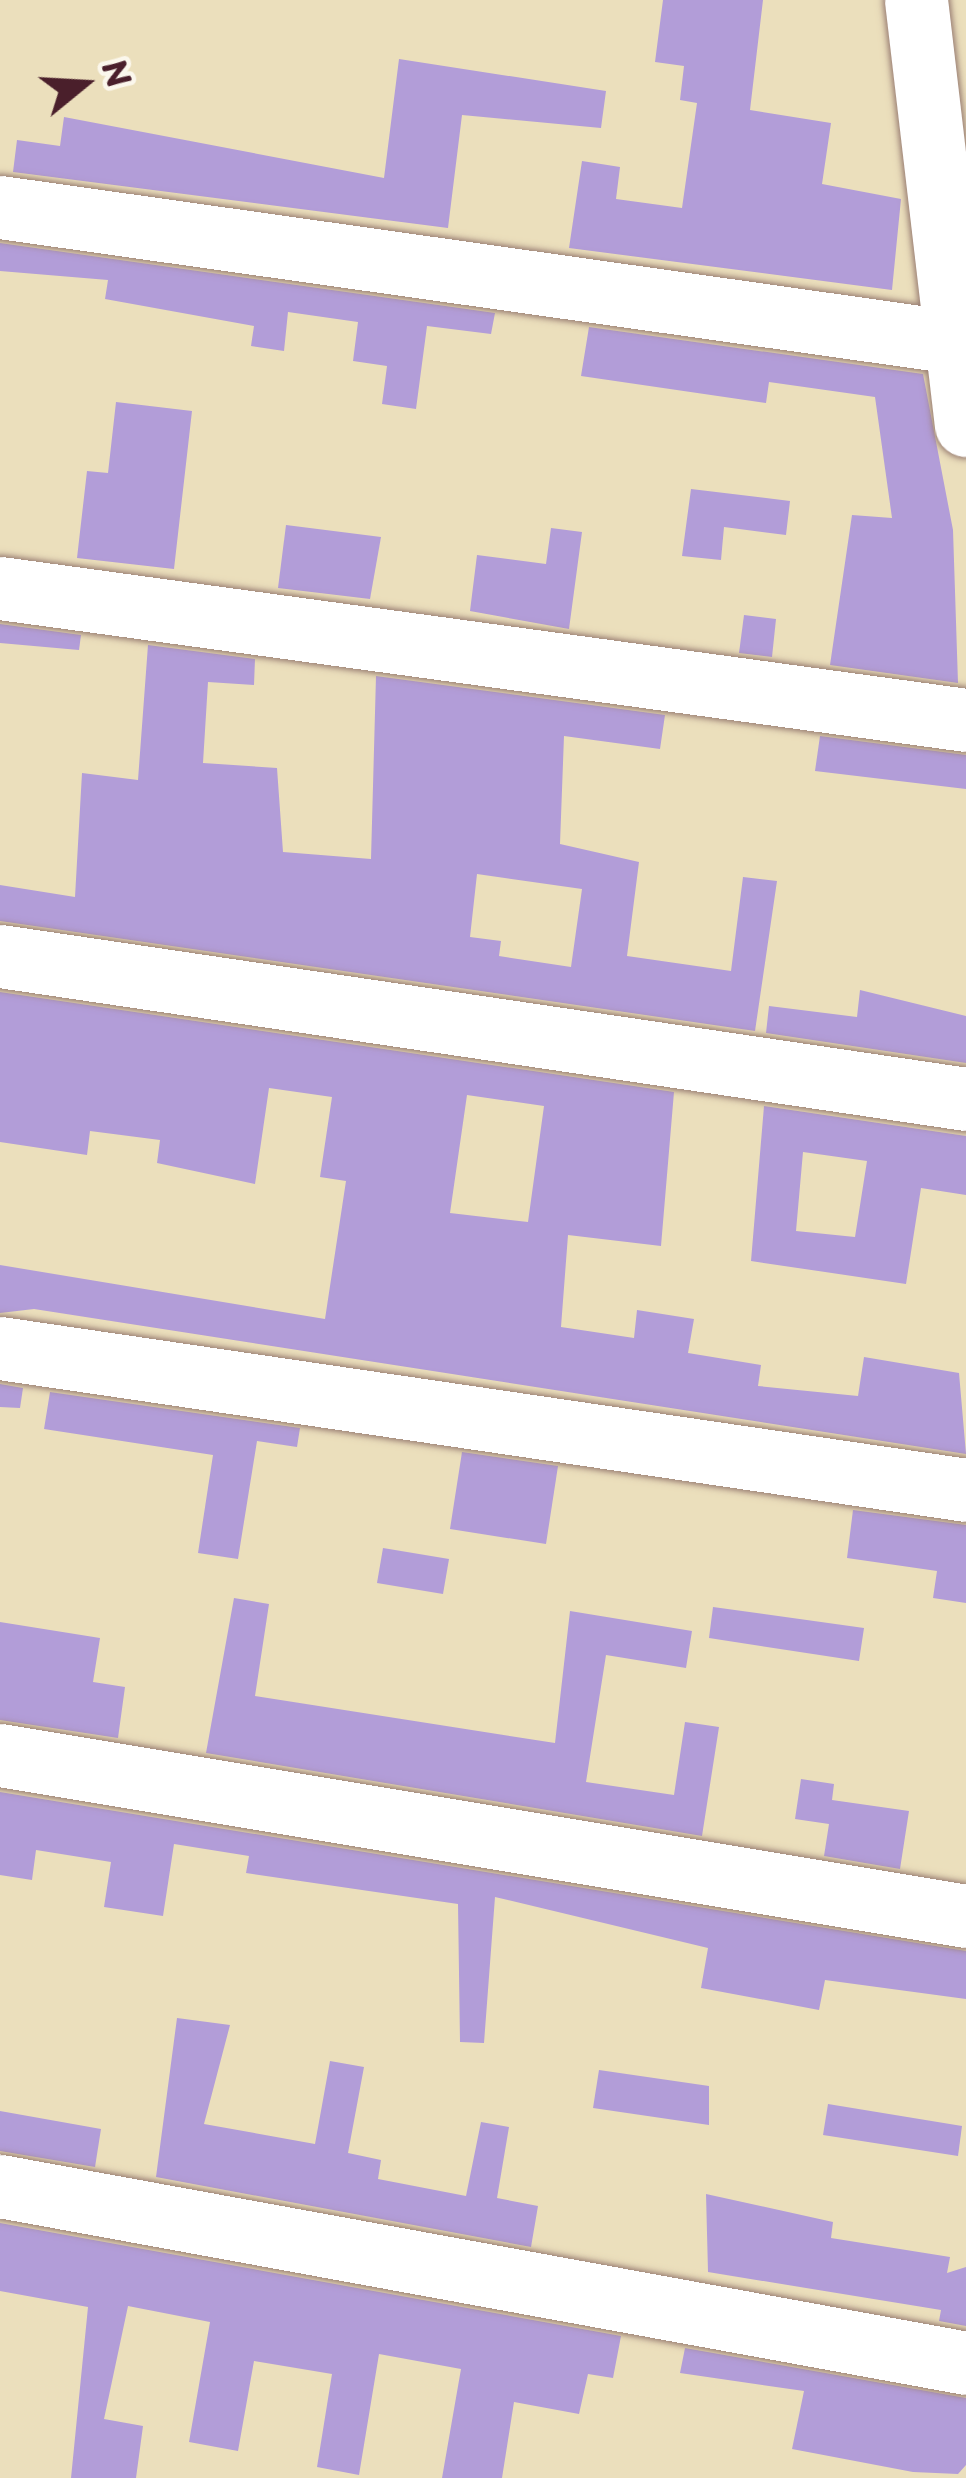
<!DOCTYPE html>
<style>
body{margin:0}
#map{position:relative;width:966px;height:2478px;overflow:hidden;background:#ebdfbc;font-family:"Playpen Sans",sans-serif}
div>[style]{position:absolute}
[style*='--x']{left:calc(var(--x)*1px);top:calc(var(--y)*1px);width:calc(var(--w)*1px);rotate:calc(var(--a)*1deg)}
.building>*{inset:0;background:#b29dd8}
.roads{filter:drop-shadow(0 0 3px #9a7f74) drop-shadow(0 0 3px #9a7f74)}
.minor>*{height:63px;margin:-31.5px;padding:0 31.5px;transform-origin:31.5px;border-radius:31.5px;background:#fff}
span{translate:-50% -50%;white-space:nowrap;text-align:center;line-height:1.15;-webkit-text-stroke:10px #fbf7ec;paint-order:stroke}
.north{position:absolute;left:24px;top:24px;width:120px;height:120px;-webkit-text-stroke:9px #fbf7ec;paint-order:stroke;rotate:72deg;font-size:33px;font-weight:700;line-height:48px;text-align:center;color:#4a1f2b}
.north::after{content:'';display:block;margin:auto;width:42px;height:54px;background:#4a1f2b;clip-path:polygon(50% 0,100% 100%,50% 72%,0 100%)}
</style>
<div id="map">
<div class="building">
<div style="clip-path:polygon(663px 0,763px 0,750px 110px,831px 123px,822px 184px,901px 199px,892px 290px,569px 248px,582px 161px,620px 167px,616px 199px,682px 208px,697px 103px,680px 100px,684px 66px,655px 62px)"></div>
<div style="clip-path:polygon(399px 59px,606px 91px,601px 128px,462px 115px,448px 228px,13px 172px,17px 140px,60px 146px,64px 117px,384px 178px)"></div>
<div style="clip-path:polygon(0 243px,495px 313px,491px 334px,427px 326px,416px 409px,382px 404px,387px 366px,353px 361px,358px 322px,288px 312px,284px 351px,251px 346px,254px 326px,105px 299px,108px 280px,0 271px)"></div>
<div style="clip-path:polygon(589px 327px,923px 374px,953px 530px,958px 683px,830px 665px,852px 515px,892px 518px,875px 397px,769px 382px,766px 403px,581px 376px)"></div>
<div style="clip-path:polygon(116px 402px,192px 411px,174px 569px,77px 558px,87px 471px,108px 473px)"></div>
<div style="clip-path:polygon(691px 489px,790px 501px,786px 535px,724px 527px,721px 560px,682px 556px)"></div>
<div style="clip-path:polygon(286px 525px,381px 537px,370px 599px,278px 588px)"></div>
<div style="clip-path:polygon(551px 528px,582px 532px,569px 629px,470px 611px,477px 555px,546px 564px)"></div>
<div style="clip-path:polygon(744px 615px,776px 619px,772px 657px,739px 653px)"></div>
<div style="clip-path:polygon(0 624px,81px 635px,79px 650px,0 643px)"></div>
<div style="clip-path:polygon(evenodd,148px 645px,255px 659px,254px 685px,208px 682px,203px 763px,277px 768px,283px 852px,371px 859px,376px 676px,665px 715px,660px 749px,564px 736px,560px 844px,639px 862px,627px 956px,731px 971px,743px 877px,777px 881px,755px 1031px,0 921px,0 885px,75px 897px,82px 773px,138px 780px,148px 645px,477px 874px,582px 889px,571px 967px,499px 956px,501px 941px,470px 937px,477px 874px)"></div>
<div style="clip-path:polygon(820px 736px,966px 755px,966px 789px,815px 771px)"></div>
<div style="clip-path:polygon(860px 990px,966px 1016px,966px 1063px,766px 1033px,769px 1006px,857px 1017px)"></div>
<div style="clip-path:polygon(evenodd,0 992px,674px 1092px,661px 1246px,568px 1235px,561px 1327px,634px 1338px,637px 1310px,694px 1319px,688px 1353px,761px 1365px,758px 1386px,858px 1396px,864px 1357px,959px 1373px,966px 1454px,34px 1309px,0 1313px,0 1265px,325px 1319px,346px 1181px,320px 1177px,332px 1097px,269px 1088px,255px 1184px,157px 1163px,160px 1140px,90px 1131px,87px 1155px,0 1142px,0 992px,467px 1095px,544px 1106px,528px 1222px,450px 1213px,467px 1095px)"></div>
<div style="clip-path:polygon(evenodd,764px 1106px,966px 1136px,966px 1195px,921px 1188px,906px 1284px,751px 1261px,764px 1106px,803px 1152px,867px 1161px,855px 1237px,796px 1231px,803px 1152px)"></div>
<div style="clip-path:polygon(0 1384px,23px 1388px,20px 1408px,0 1407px)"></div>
<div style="clip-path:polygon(50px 1392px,300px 1428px,297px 1447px,257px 1441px,238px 1559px,198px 1553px,213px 1455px,44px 1429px)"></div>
<div style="clip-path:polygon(462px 1452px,558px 1466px,546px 1544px,450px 1529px)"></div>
<div style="clip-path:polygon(853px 1510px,966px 1525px,966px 1603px,933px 1598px,937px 1571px,847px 1558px)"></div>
<div style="clip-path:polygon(383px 1548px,449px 1559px,443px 1594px,377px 1583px)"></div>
<div style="clip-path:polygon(234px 1598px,269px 1604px,255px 1696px,555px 1743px,570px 1611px,692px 1631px,686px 1668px,606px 1655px,586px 1782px,674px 1795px,685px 1722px,719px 1727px,702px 1836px,206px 1753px)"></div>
<div style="clip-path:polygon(713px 1607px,864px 1628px,859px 1661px,709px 1638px)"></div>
<div style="clip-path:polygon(0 1622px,100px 1638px,93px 1682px,125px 1687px,118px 1738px,0 1720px)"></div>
<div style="clip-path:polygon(801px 1779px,834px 1784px,832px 1800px,909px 1811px,900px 1869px,824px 1856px,829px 1824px,795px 1819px)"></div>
<div style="clip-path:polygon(0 1792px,966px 1951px,966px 1999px,825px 1980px,819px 2010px,701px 1988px,708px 1948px,495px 1897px,484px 2043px,460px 2042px,458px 1904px,246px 1873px,249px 1856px,174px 1844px,163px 1916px,104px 1907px,111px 1862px,36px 1850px,32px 1880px,0 1875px)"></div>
<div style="clip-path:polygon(177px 2018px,230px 2025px,204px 2124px,315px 2144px,330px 2061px,364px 2067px,348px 2153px,381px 2160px,378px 2179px,466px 2196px,481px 2122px,509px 2127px,497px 2198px,538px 2206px,531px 2247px,156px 2177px)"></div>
<div style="clip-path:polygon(599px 2070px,709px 2086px,709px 2125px,593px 2108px)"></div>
<div style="clip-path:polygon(828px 2104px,962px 2126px,958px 2156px,823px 2135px)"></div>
<div style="clip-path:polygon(0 2111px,101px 2129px,95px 2167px,0 2151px)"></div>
<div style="clip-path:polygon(706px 2194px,833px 2222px,831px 2238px,950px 2257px,947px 2273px,966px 2267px,966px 2326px,939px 2321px,941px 2310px,708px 2272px)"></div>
<div style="clip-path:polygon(0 2223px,621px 2336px,613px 2378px,588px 2374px,579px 2414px,514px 2402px,502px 2478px,442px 2478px,461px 2369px,379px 2354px,359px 2475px,317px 2467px,332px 2374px,254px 2361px,238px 2451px,189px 2442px,210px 2322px,128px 2306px,104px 2419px,143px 2426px,136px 2478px,71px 2478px,88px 2307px,0 2291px)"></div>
<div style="clip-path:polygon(685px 2348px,966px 2398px,966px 2465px,958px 2474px,913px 2472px,792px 2449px,804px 2391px,680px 2373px)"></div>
</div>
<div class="roads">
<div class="minor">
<div style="--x:916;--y:0;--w:428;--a:83.3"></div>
<div style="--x:0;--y:207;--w:964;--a:8.05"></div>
<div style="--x:0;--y:588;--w:975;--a:7.78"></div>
<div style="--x:0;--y:956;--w:977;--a:8.42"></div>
<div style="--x:0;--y:1348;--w:976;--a:8.36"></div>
<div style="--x:0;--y:1755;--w:979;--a:9.46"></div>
<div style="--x:0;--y:2186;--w:982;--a:10.38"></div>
</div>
</div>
<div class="north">N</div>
</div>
